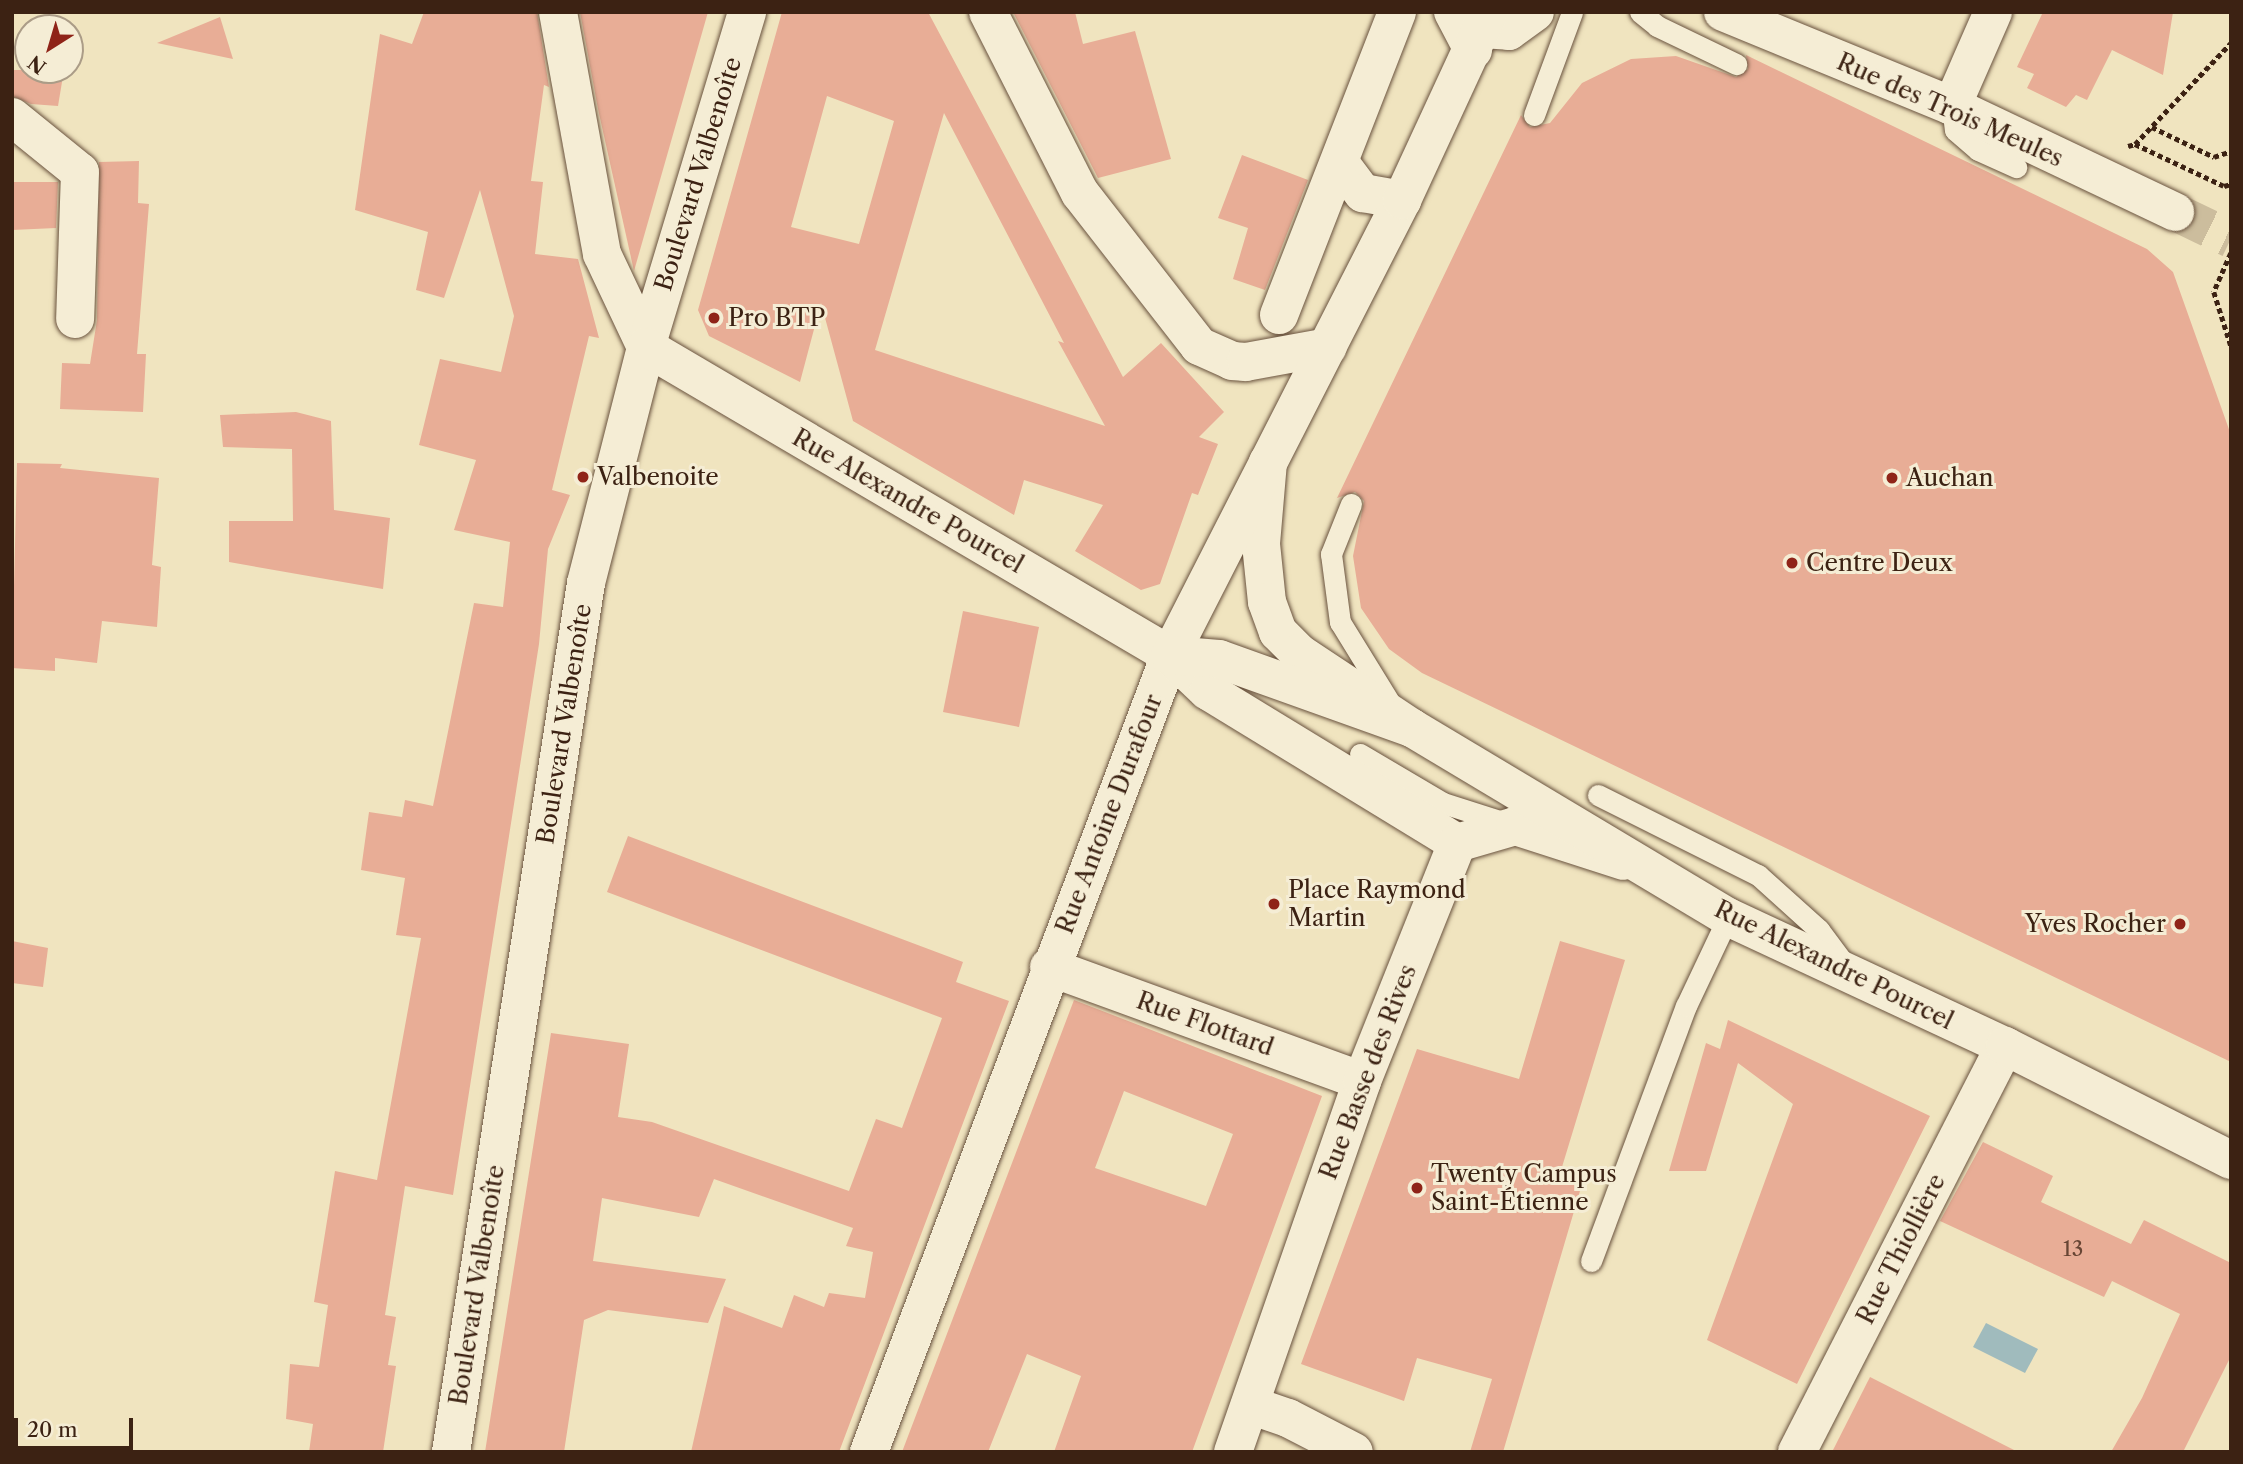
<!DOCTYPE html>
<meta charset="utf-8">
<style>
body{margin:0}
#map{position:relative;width:2243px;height:1464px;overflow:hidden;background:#f0e4bf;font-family:"Libre Caslon Text",serif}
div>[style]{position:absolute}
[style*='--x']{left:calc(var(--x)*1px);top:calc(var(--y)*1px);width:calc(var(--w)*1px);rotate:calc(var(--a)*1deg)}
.water>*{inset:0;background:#a0bbbd}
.building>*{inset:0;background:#e8ad96}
.street-tunnel>*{height:38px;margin-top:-19px;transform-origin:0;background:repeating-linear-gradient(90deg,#ccbd9d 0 38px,transparent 0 57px)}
.path>*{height:4.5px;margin-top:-2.25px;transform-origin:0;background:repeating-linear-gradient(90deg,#3c2213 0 5px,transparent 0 8.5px)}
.roads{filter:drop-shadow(0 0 2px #69523e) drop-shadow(0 0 2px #69523e)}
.lane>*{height:21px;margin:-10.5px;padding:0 10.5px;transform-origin:10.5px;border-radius:10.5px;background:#f5edd5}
.street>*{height:38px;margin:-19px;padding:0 19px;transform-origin:19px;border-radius:19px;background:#f5edd5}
.secondary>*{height:38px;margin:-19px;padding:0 19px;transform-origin:19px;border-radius:19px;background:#f5edd5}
.dots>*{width:19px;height:19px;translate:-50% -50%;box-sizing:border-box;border:4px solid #f5edd5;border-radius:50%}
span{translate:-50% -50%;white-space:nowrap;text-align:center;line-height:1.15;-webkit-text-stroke:6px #f5edd5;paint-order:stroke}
.number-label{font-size:21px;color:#674534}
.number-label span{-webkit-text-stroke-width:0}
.street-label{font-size:24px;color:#3c2213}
.poi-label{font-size:24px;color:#3c2213}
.left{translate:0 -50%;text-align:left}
.right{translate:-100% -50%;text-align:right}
.frame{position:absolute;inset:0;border:14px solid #3c2213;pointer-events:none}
.north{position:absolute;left:14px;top:14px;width:70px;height:70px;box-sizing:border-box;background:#f5edd5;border:2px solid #ab9c87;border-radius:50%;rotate:217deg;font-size:19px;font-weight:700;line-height:28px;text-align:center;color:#3c2213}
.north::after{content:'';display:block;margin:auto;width:24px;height:32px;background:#8f2418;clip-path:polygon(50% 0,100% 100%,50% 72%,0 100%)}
.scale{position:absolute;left:14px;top:1418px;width:119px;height:32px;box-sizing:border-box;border:4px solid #3c2213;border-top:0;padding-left:9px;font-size:21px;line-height:24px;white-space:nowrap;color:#3c2213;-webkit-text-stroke:5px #f5edd5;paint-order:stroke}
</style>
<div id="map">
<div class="water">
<div style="clip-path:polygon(1986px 1323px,2038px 1349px,2025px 1373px,1973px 1347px)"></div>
</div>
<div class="building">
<div style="clip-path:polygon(424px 12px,537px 12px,549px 87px,544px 85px,531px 181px,543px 182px,535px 254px,578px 259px,599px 338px,589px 336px,552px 490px,570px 495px,548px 549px,539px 644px,453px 1195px,405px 1186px,385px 1315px,396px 1317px,388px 1365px,396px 1366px,383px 1452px,309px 1452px,313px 1424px,286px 1419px,290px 1364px,319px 1367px,328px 1305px,314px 1302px,335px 1171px,377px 1180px,421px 938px,396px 935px,405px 878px,361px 870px,369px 812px,402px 817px,405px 800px,433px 806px,474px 603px,503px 607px,510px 542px,454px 530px,476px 460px,419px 445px,440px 359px,501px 372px,514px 316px,480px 190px,444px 298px,416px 290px,428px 232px,355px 210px,380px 34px,412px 44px)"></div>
<div style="clip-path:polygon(580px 12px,708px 12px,634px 271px,598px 109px)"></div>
<div style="clip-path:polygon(evenodd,782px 12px,928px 12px,1123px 377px,1161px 343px,1224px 412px,1199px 437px,1218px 444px,1198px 495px,1192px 493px,1160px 584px,1141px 590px,1075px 551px,1103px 505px,1024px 480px,1014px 515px,853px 421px,821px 303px,800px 382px,709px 336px,698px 310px,782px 12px,827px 96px,894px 121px,859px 244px,791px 227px,827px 96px,782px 12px,944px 113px,1064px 343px,1058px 341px,1105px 426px,875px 350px,944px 113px)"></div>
<div style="clip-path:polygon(1013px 12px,1075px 12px,1083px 44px,1135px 31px,1171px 159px,1098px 178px)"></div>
<div style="clip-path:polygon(2043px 12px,2173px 12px,2163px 75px,2112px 50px,2087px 100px,2076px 95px,2066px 107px,2027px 88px,2034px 74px,2017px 67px)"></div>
<div style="clip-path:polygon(220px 17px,233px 59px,157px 43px)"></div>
<div style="clip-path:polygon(1746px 55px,2147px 249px,2173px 272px,2231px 435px,2231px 1062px,1422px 673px,1389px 649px,1361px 608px,1353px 556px,1364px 501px,1355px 492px,1337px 498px,1521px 115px,1530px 127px,1550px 123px,1582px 83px,1631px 59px,1676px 56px,1736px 77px,1748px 69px)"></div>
<div style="clip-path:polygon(12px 70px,64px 70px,58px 106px,31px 104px,12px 96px)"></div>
<div style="clip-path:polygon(1242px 155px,1308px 180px,1265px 290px,1233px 279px,1248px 228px,1218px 218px)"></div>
<div style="clip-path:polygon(139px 161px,138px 203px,149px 204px,137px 354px,146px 354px,143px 412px,60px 409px,62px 363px,90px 364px,97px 320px,99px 162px)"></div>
<div style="clip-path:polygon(12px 182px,58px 182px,56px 228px,12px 230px)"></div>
<div style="clip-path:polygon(296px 412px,331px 421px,334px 510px,390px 518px,383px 589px,229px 562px,229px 521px,293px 521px,292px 449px,223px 447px,220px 415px)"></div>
<div style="clip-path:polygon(17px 463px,62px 464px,60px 468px,159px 478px,152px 565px,161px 567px,157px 627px,102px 621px,97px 663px,55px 658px,55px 671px,12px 668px)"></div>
<div style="clip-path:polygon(963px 611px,1039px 627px,1019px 727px,943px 712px)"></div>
<div style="clip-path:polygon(628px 836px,963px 962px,956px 982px,1009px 1001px,839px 1452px,691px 1452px,724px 1306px,782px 1328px,794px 1295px,824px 1307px,829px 1293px,865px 1298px,873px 1252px,846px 1246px,853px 1228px,714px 1179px,699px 1217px,602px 1198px,593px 1261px,726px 1279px,708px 1323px,608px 1310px,584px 1320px,564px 1452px,485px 1452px,551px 1033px,629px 1044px,618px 1117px,652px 1122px,849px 1191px,876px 1119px,902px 1128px,942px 1018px,607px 892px)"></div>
<div style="clip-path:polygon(12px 941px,48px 948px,43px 987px,12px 983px)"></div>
<div style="clip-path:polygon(1560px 941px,1625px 960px,1562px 1167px,1585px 1174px,1503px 1452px,1470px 1452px,1492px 1379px,1417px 1358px,1404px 1401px,1301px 1364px,1417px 1049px,1519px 1079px)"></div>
<div style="clip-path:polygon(evenodd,1074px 1000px,1322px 1096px,1192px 1452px,1054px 1452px,1081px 1376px,1027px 1354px,988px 1452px,902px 1452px,1074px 1000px,1124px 1091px,1233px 1134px,1206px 1206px,1095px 1168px,1124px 1091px)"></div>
<div style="clip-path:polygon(1728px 1020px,1930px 1116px,1797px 1384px,1707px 1340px,1793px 1104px,1738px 1063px,1706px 1171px,1669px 1171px,1706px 1043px,1720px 1049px)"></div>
<div style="clip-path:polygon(1983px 1142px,2053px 1176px,2041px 1202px,2131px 1244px,2144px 1220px,2231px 1263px,2231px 1356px,2183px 1452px,2111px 1452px,2142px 1398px,2180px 1314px,2112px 1281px,2104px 1297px,1940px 1221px)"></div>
<div style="clip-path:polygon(1870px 1377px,2018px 1452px,1832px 1452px)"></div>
</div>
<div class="street-tunnel">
<div style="--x:2175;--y:212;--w:62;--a:25.7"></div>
</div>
<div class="path">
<div style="--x:2152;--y:127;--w:69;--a:25.8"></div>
<div style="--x:2214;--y:157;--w:18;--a:-19"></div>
<div style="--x:2135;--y:144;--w:98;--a:25.3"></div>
<div style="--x:2224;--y:186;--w:7;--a:-16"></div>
<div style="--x:2128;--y:146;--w:7;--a:-16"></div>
<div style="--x:2135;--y:144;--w:139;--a:-46.5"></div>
<div style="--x:2231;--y:253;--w:43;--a:113.6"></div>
<div style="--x:2214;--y:292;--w:57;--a:72.5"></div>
</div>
<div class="roads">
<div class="lane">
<div style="--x:1640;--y:12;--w:22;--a:39"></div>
<div style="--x:1657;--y:26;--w:88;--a:25.7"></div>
<div style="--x:1952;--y:106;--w:24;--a:83"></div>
<div style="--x:1955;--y:130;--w:30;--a:41"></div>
<div style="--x:1978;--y:150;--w:42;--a:24.1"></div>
<div style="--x:1534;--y:115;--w:110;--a:-69.7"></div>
<div style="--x:1351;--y:504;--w:54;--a:111.8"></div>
<div style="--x:1331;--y:554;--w:69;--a:82.5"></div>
<div style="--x:1340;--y:622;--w:92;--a:58.4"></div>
<div style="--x:1360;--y:754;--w:96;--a:30.6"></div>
<div style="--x:1443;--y:803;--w:69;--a:17.7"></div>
<div style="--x:1598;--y:795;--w:179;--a:26.6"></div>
<div style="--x:1758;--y:875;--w:82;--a:42"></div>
<div style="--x:1819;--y:930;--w:44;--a:53.4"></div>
<div style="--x:1591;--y:1261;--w:272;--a:-69.6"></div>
<div style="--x:1686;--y:1006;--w:98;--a:-64.7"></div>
</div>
<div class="street">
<div style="--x:558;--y:12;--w:246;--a:79.7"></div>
<div style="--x:602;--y:254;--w:103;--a:64.7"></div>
<div style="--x:988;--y:12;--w:203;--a:63.1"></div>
<div style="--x:1080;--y:193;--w:194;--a:52.1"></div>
<div style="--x:1199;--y:346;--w:36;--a:24"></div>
<div style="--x:1232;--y:361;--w:14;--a:4"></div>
<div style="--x:1246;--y:362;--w:83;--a:-10.4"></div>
<div style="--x:1453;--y:12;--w:43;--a:62.2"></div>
<div style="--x:1723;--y:12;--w:248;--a:22.3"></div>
<div style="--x:1952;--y:106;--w:247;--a:25.4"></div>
<div style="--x:1482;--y:29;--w:27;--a:4"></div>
<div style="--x:1509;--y:31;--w:32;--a:-36"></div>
<div style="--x:1952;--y:106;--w:103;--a:-66.4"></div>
<div style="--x:12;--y:117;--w:87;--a:39"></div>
<div style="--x:80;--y:172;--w:147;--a:91.9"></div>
<div style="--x:1340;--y:163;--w:38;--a:53"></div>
<div style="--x:1363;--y:193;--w:40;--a:10"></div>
<div style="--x:1279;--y:315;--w:325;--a:-68.7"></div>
<div style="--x:646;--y:347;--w:350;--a:-73.2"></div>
<div style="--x:1049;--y:967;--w:333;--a:20"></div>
<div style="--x:1250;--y:1405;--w:40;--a:18.9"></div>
<div style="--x:1288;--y:1418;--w:74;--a:27.3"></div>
<div style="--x:869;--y:1452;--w:852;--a:-69.31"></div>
<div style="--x:1170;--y:655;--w:52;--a:43.5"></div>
<div style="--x:1208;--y:691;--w:292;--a:31.4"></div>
<div style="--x:1233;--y:1452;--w:393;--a:-70.8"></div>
<div style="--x:1362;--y:1081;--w:256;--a:-68.2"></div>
<div style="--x:1457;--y:843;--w:60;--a:-16.3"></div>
<div style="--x:1515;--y:826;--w:114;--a:17.8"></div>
<div style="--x:1797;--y:1452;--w:456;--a:-62.9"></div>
</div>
<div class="secondary">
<div style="--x:1268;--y:462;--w:82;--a:94.9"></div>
<div style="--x:1261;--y:544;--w:58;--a:84.1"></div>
<div style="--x:1267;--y:602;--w:32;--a:70"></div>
<div style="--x:1278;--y:632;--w:30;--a:45"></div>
<div style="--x:1299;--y:653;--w:136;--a:33.6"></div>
<div style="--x:1412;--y:728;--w:368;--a:30.9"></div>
<div style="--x:1728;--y:917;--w:306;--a:25"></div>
<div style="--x:2005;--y:1046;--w:253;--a:26.8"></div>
<div style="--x:1170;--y:655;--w:511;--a:-62.98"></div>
<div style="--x:1402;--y:200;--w:207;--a:-65.2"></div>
<div style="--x:451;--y:1452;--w:879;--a:-81.17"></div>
<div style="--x:586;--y:583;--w:244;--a:-75.7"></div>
<div style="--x:646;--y:347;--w:608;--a:30.45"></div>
<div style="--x:1170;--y:655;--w:49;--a:4.7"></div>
<div style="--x:1219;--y:659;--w:205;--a:19.7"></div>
</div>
</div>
<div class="dots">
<div style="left:714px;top:318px;background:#8f2418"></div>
<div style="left:583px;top:477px;background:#8f2418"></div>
<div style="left:1892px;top:478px;background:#8f2418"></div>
<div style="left:1792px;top:563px;background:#8f2418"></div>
<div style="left:1274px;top:904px;background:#8f2418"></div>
<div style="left:2180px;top:924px;background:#8f2418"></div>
<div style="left:1417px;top:1188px;background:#8f2418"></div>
</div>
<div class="number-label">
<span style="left:2073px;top:1249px">13</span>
</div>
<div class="street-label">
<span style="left:1950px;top:110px;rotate:24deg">Rue des Trois Meules</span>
<span style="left:698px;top:174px;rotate:-73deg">Boulevard Valbenoîte</span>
<span style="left:908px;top:501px;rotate:30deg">Rue Alexandre Pourcel</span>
<span style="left:564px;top:724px;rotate:-81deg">Boulevard Valbenoîte</span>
<span style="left:1109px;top:814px;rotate:-69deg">Rue Antoine Durafour</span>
<span style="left:1834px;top:965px;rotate:26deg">Rue Alexandre Pourcel</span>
<span style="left:1205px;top:1024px;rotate:20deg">Rue Flottard</span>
<span style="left:1368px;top:1072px;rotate:-69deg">Rue Basse des Rives</span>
<span style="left:1901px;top:1249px;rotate:-63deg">Rue Thiollière</span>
<span style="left:477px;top:1285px;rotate:-81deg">Boulevard Valbenoîte</span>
</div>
<div class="poi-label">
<span class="left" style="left:728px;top:318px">Pro BTP</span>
<span class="left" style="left:597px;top:477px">Valbenoite</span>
<span class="left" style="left:1906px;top:478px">Auchan</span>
<span class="left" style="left:1806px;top:563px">Centre Deux</span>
<span class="left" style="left:1288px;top:904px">Place Raymond<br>Martin</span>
<span class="right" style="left:2166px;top:924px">Yves Rocher</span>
<span class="left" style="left:1431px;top:1188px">Twenty Campus<br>Saint-Étienne</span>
</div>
<div class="frame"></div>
<div class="north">N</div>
<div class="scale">20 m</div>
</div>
